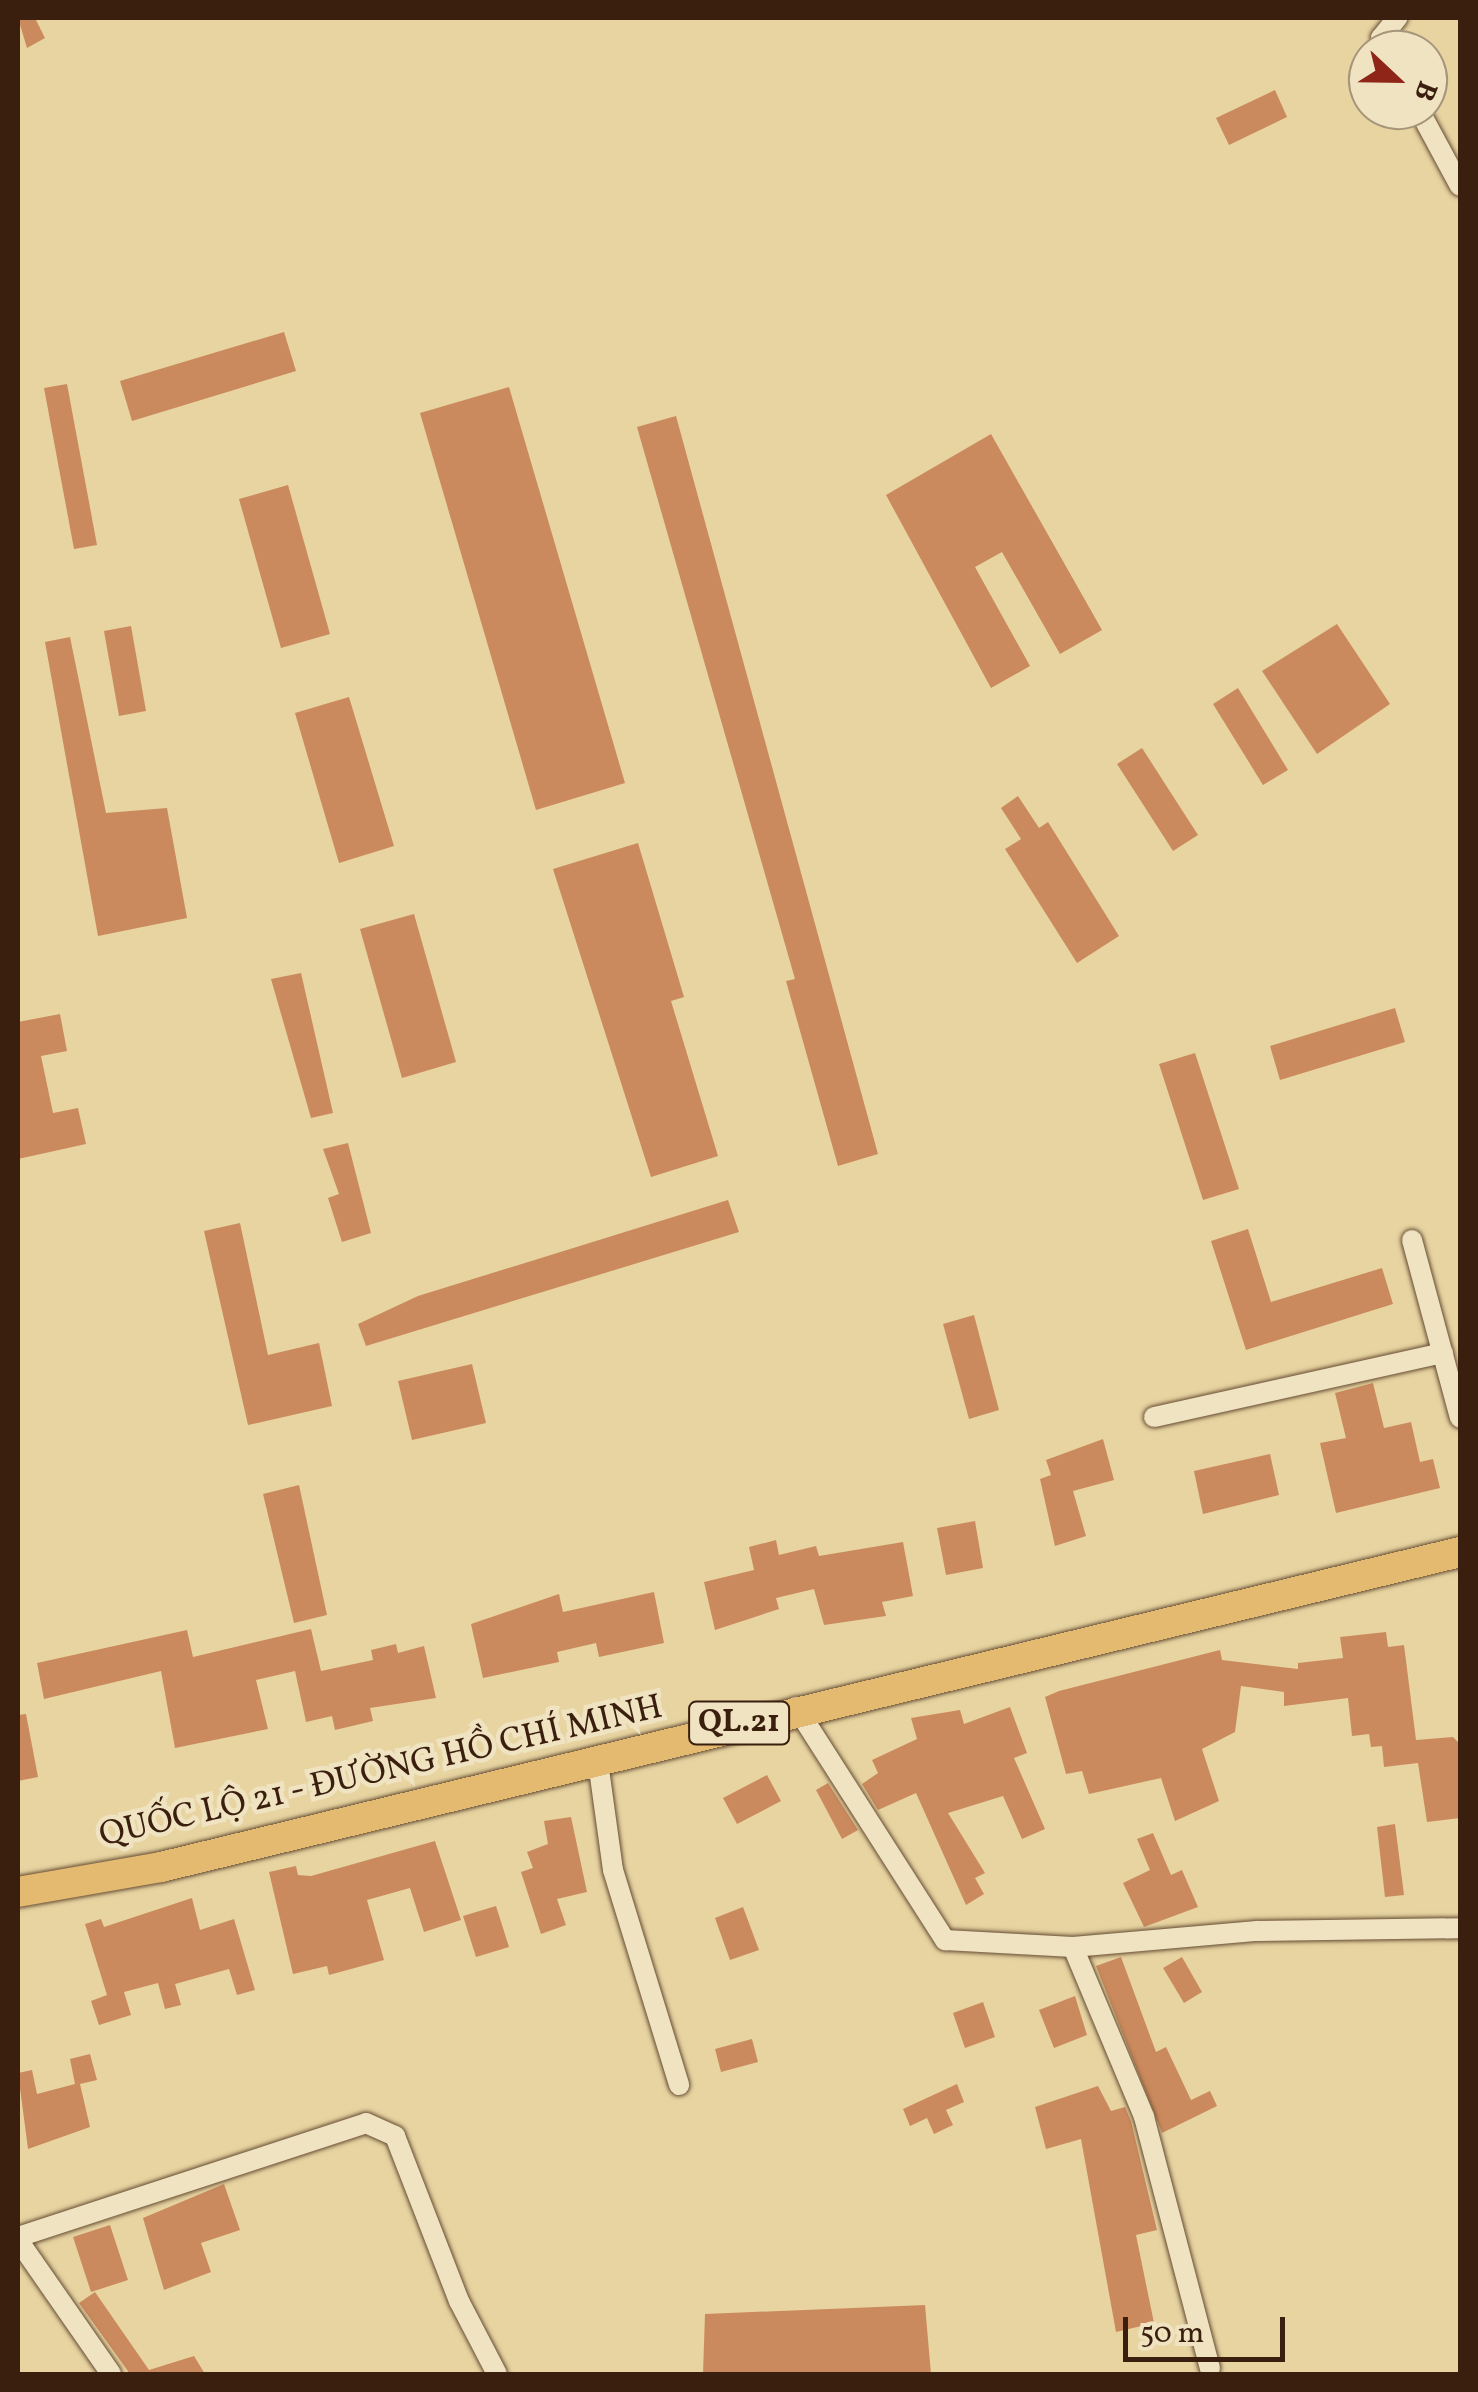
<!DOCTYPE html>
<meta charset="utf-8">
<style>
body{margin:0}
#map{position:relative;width:1478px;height:2392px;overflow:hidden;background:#e7d4a1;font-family:Vollkorn,serif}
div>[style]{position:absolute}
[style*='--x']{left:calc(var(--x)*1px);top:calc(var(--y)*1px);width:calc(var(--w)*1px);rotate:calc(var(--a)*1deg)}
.building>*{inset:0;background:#cb8a5d}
.roads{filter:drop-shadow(0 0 2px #664c33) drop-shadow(0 0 2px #664c33)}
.minor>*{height:20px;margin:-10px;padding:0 10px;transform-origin:10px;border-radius:10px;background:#efe3c2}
.highway>*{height:30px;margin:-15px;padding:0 15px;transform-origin:15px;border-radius:15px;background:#e4ba70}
span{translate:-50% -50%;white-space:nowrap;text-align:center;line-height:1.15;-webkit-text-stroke:9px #efe3c2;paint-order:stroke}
.shield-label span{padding:2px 8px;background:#efe3c2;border:2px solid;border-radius:8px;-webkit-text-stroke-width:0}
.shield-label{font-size:32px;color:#3b1f0e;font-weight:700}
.street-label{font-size:35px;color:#3b1f0e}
.frame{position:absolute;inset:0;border:20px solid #3b1f0e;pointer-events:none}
.north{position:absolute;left:1348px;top:30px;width:100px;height:100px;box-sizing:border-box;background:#efe3c2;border:2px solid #a7957a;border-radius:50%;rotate:112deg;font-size:28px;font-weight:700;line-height:40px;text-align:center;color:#3b1f0e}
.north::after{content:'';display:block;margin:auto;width:35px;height:45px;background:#8f2418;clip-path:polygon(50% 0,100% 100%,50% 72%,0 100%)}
.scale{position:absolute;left:1123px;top:2317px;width:162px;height:45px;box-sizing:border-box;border:5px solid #3b1f0e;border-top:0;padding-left:12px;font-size:30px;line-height:35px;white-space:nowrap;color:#3b1f0e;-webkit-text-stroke:8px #efe3c2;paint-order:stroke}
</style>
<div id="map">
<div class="building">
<div style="clip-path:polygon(18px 18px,35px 18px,45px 38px,27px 48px)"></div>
<div style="clip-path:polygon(1275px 90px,1287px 117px,1229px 145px,1216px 118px)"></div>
<div style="clip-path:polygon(284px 332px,296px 371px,132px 421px,120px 381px)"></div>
<div style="clip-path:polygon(67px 384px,97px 545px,74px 549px,44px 388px)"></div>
<div style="clip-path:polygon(509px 387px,625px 783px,536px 810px,420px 413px)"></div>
<div style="clip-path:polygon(676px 416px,878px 1154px,838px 1166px,786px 981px,795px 979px,637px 427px)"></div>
<div style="clip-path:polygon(991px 434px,1102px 630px,1060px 654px,1002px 552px,975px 567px,1030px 666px,991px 688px,886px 495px)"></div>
<div style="clip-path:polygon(288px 485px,330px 634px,281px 648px,239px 499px)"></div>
<div style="clip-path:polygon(1337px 624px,1390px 704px,1317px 754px,1262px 671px)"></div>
<div style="clip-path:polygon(131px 626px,146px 711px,119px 716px,104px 631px)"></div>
<div style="clip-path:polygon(70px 637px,106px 813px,167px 808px,187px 918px,98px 936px,45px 642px)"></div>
<div style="clip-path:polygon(1238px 688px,1288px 770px,1263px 785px,1213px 704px)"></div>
<div style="clip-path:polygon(349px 697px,394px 846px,339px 863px,295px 713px)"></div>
<div style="clip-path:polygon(1142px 748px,1198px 835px,1173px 851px,1117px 764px)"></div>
<div style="clip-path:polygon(1018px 796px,1039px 828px,1048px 822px,1119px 936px,1077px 963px,1005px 849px,1021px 839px,1001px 808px)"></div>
<div style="clip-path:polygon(638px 843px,684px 997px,671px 1001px,718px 1156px,651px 1177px,553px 869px)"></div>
<div style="clip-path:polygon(414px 914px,456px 1062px,402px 1078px,360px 929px)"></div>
<div style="clip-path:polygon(301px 973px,333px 1113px,311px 1118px,271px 979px)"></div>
<div style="clip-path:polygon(1395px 1008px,1405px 1042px,1280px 1080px,1270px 1046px)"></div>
<div style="clip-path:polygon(60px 1014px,67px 1051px,41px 1056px,53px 1113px,78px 1108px,86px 1144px,18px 1159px,18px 1022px)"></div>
<div style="clip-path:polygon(1195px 1053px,1239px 1189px,1203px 1200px,1159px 1064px)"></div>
<div style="clip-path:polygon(348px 1143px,371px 1233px,342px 1242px,328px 1198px,339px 1194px,323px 1149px)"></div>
<div style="clip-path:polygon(728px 1200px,739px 1232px,366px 1346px,358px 1324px,418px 1296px)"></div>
<div style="clip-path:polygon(240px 1223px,268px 1355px,319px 1343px,332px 1406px,248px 1425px,204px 1231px)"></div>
<div style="clip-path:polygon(1248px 1229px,1271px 1302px,1382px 1268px,1393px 1304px,1246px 1350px,1211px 1241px)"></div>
<div style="clip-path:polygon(974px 1315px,999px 1410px,969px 1419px,943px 1324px)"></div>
<div style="clip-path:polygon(472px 1364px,486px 1423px,412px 1440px,398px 1381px)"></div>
<div style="clip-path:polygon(1373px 1383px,1384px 1428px,1411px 1422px,1420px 1462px,1433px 1459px,1440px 1488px,1336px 1513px,1320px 1443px,1346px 1438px,1335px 1393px)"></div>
<div style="clip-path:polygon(1103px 1439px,1114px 1480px,1073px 1491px,1086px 1536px,1055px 1546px,1040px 1479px,1051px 1475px,1046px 1460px)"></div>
<div style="clip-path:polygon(1270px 1454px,1279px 1495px,1203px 1514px,1194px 1471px)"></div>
<div style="clip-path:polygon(299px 1485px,327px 1615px,294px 1623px,263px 1494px)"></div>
<div style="clip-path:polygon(975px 1521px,983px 1568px,946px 1575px,937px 1528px)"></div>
<div style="clip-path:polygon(776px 1540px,779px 1555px,816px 1546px,819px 1556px,903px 1542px,913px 1596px,882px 1602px,886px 1616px,824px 1625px,814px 1589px,776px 1598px,779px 1609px,715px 1630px,704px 1582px,754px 1570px,749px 1547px)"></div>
<div style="clip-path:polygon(654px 1592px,664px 1643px,599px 1657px,596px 1643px,557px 1652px,559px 1662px,483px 1678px,471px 1624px,559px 1594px,563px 1612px)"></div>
<div style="clip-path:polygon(311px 1629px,321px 1671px,373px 1660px,371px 1650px,396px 1644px,398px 1653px,424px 1646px,436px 1698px,370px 1708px,373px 1721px,335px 1730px,332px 1716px,306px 1722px,295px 1671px,256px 1680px,268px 1729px,175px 1748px,161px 1671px,44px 1699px,37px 1663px,187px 1630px,193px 1657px)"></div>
<div style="clip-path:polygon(1386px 1632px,1388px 1647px,1404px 1645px,1416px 1740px,1453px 1737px,1460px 1744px,1460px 1818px,1427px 1822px,1418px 1763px,1384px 1767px,1382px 1746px,1371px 1747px,1369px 1734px,1352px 1736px,1348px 1698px,1284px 1706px,1284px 1692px,1241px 1686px,1235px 1732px,1202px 1749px,1219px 1801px,1175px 1821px,1161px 1778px,1089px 1794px,1082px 1771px,1066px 1774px,1045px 1697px,1059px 1691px,1220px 1650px,1222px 1660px,1298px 1669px,1298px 1663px,1343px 1658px,1340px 1637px)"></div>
<div style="clip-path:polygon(1010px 1707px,1027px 1753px,1014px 1758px,1045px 1829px,1022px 1839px,1003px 1796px,948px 1813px,985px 1873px,975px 1878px,984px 1894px,966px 1905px,916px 1793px,878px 1810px,862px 1784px,878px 1773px,872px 1760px,917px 1739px,911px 1718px,960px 1710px,964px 1724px)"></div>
<div style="clip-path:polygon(26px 1714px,38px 1777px,18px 1781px,18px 1715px)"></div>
<div style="clip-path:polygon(767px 1775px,781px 1801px,737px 1824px,723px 1798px)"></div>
<div style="clip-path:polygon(828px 1783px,858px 1830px,842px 1839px,816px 1790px)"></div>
<div style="clip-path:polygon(571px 1817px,587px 1892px,557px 1899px,566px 1925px,541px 1934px,521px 1872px,533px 1868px,527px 1852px,548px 1844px,544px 1821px)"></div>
<div style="clip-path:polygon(1395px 1824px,1404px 1895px,1385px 1897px,1377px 1827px)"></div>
<div style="clip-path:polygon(1153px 1833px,1171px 1875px,1182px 1870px,1198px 1907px,1144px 1927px,1123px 1883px,1150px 1870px,1137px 1839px)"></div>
<div style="clip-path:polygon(435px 1841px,461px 1920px,424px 1932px,410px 1888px,367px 1900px,384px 1960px,329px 1975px,327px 1966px,293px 1974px,269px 1872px,296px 1866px,298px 1875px,311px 1876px)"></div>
<div style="clip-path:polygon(192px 1898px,200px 1930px,234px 1919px,255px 1990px,237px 1995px,229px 1969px,175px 1984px,181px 2005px,165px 2009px,158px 1983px,124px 1992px,131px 2015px,99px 2025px,91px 2001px,107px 1995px,85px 1924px,101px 1919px,104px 1927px)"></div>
<div style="clip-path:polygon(496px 1906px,509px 1947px,476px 1957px,463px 1916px)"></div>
<div style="clip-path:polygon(743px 1907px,759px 1950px,730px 1960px,715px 1918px)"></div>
<div style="clip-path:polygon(1121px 1957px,1156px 2052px,1166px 2047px,1191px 2100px,1210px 2091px,1217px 2106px,1162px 2133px,1096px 1966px)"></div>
<div style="clip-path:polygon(1182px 1957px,1202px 1992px,1184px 2003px,1163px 1968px)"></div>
<div style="clip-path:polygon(1075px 1996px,1087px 2035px,1054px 2048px,1039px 2010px)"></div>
<div style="clip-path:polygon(983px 2002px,995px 2037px,965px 2048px,953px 2013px)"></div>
<div style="clip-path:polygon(752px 2039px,758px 2062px,721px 2072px,715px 2049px)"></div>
<div style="clip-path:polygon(90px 2054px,97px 2080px,80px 2084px,90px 2127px,28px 2149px,18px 2073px,32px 2070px,37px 2094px,75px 2084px,70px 2059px)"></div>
<div style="clip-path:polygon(957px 2084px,964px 2102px,946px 2110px,953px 2125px,934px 2134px,927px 2118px,910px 2126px,903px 2109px)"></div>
<div style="clip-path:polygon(1098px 2086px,1111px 2111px,1125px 2107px,1131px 2121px,1157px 2230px,1136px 2235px,1154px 2323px,1116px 2332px,1081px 2139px,1046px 2149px,1035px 2107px)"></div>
<div style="clip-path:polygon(224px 2184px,240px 2230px,201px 2243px,211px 2272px,164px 2290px,143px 2218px)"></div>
<div style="clip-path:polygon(110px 2225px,128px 2280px,91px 2292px,73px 2237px)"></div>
<div style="clip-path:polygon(95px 2292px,149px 2370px,194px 2356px,205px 2374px,130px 2374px,79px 2303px)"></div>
<div style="clip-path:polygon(925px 2305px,931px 2374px,703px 2374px,705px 2314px)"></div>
</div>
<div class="roads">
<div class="minor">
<div style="--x:1386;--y:50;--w:13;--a:-113"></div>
<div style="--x:1381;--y:38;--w:26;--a:-51"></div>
<div style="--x:1419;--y:110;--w:86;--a:61.7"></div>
<div style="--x:1412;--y:1240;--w:184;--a:74.9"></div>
<div style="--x:1154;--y:1417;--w:296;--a:-12.5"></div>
<div style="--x:796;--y:1707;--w:277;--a:57.4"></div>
<div style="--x:945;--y:1940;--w:128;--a:3.1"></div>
<div style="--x:1073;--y:1947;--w:185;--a:-5"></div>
<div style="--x:1257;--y:1931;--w:203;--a:-0.8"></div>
<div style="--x:598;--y:1762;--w:109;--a:82.1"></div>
<div style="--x:613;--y:1870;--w:225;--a:72.9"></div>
<div style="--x:1073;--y:1947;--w:184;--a:67.3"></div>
<div style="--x:1144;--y:2117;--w:260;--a:75.3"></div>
<div style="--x:18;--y:2237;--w:366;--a:-18.1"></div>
<div style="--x:366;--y:2123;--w:32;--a:24"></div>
<div style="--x:395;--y:2136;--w:177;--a:68.8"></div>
<div style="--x:459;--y:2301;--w:82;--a:62.5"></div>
<div style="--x:18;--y:2240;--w:163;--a:55.2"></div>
</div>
<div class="highway">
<div style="--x:18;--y:1892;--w:145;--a:-9.9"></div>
<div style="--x:161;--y:1867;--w:1337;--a:-13.63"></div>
</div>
</div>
<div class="shield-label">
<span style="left:739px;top:1723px">QL.21</span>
</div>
<div class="street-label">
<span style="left:381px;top:1772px;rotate:-13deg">QUỐC LỘ 21 - ĐƯỜNG HỒ CHÍ MINH</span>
</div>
<div class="frame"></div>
<div class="north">B</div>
<div class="scale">50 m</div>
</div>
